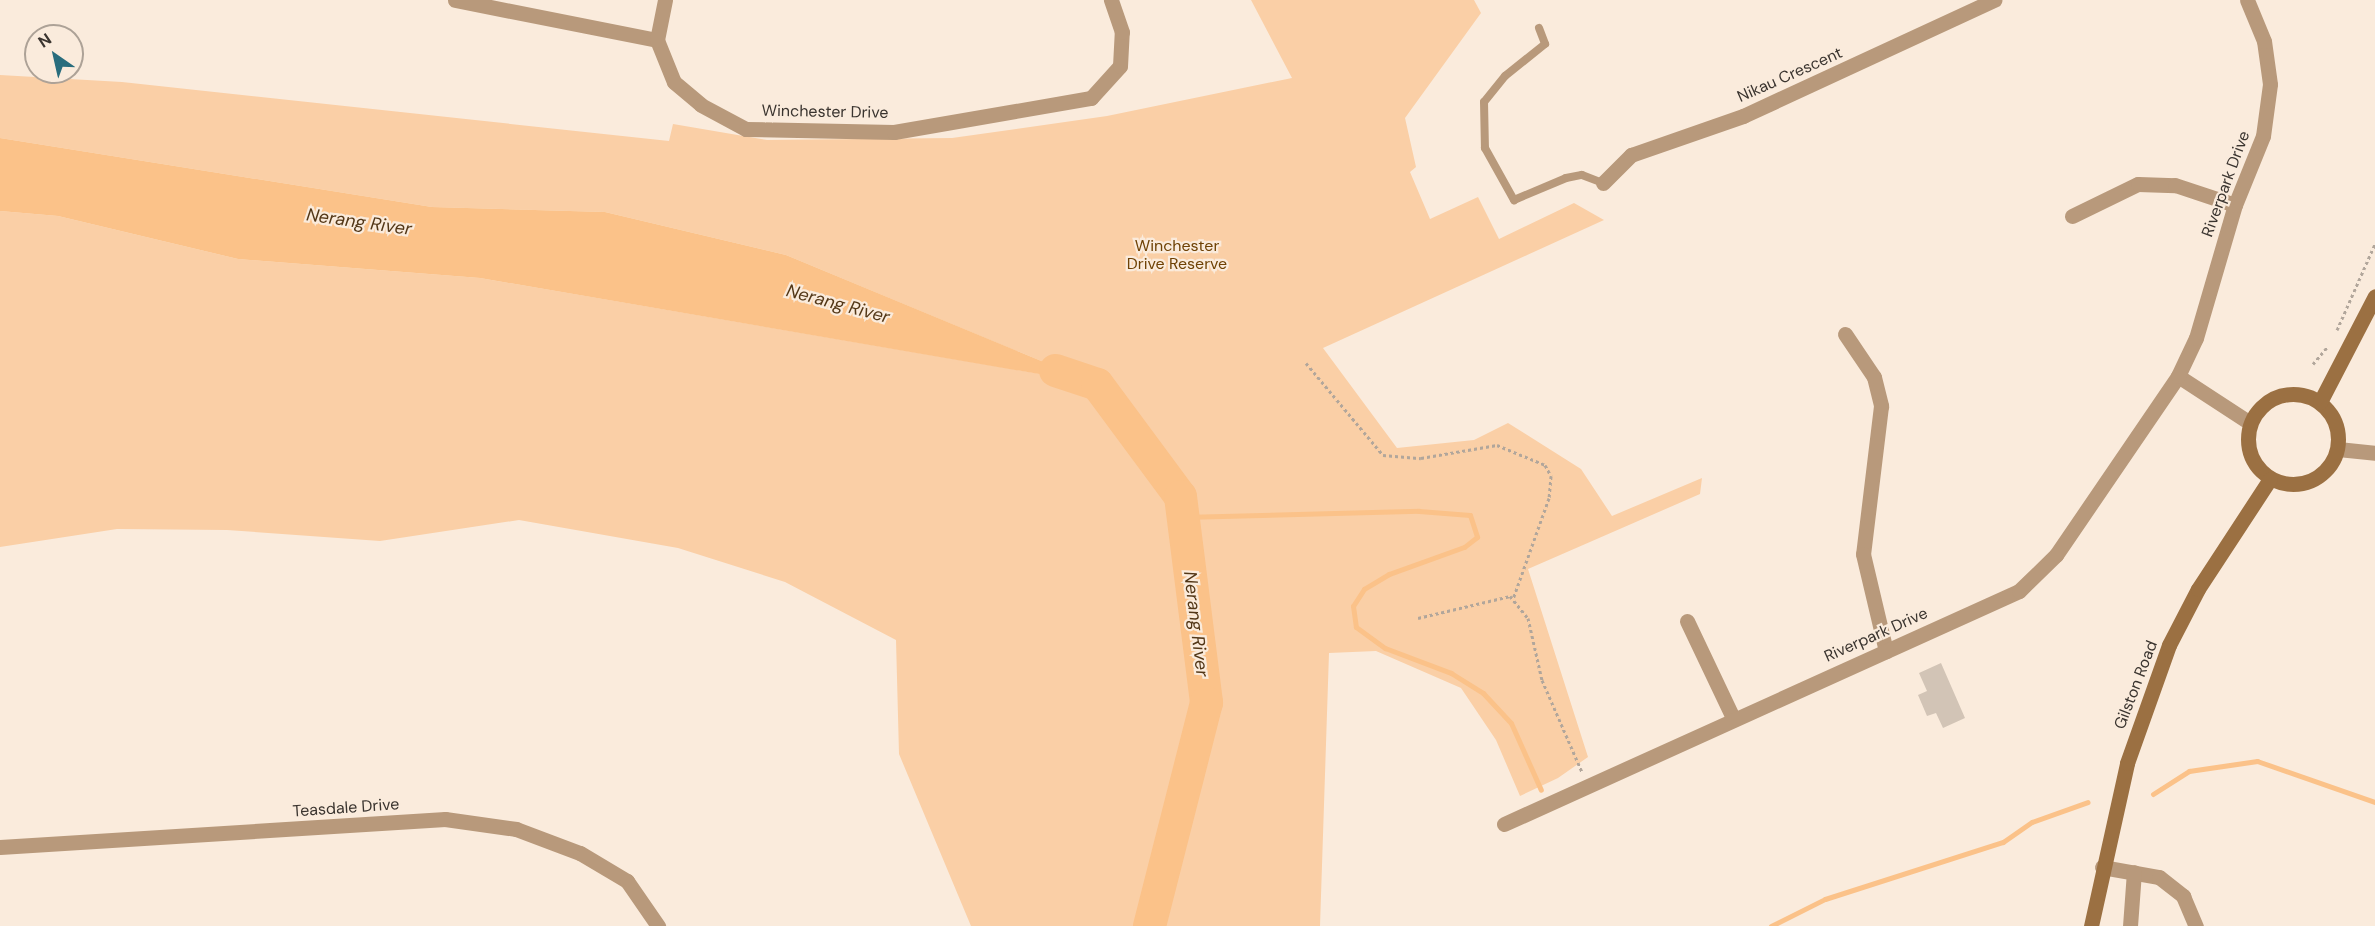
<!DOCTYPE html>
<style>
body{margin:0}
#map{position:relative;width:2375px;height:926px;overflow:hidden;background:#faebdc;font-family:"DM Sans",sans-serif}
div>[style]{position:absolute}
[style*='--x']{left:calc(var(--x)*1px);top:calc(var(--y)*1px);width:calc(var(--w)*1px);rotate:calc(var(--a)*1deg)}
.green>*{inset:0;background:#facfa6}
.water>*{inset:0;background:#fbc289}
.stream>*{height:5px;margin:-2.5px;padding:0 2.5px;transform-origin:2.5px;border-radius:2.5px;background:#fbc289}
.river>*{height:33px;margin:-16.5px;padding:0 16.5px;transform-origin:16.5px;border-radius:16.5px;background:#fbc289}
.building>*{inset:0;background:#d2c4b6}
.path>*{height:3px;margin-top:-1.5px;transform-origin:0;background:repeating-linear-gradient(90deg,#b1a69b 0 3px,transparent 0 6px)}
.lane>*{height:8px;margin:-4px;padding:0 4px;transform-origin:4px;border-radius:4px;background:#b8997b}
.street>*{height:15px;margin:-7.5px;padding:0 7.5px;transform-origin:7.5px;border-radius:7.5px;background:#b8997b}
.secondary>*{height:15px;margin:-7.5px;padding:0 7.5px;transform-origin:7.5px;border-radius:7.5px;background:#9b7042}
.secondary>.ring{margin:-7.5px;padding:0;box-sizing:content-box;background:none;border:15px solid #9b7042;border-radius:50%}
span{translate:-50% -50%;white-space:nowrap;text-align:center;line-height:1.15;-webkit-text-stroke:4.5px #faebdc;paint-order:stroke}
.street-label{font-size:16px;color:#3a342f}
.park-label{font-size:16px;color:#6f4205}
.water-label{font-size:18px;color:#533717;font-style:italic}
.north{position:absolute;left:24px;top:24px;width:60px;height:60px;box-sizing:border-box;background:#faebdc;border:2px solid #ada297;border-radius:50%;rotate:326deg;font-size:16px;font-weight:700;line-height:24px;text-align:center;color:#3a342f}
.north::after{content:'';display:block;margin:auto;width:21px;height:27px;background:#296d7d;clip-path:polygon(50% 0,100% 100%,50% 72%,0 100%)}
</style>
<div id="map">
<div class="green">
<div style="clip-path:polygon(1251px 0,1474px 0,1481px 13px,1405px 118px,1416px 167px,1410px 172px,1430px 219px,1478px 197px,1499px 239px,1574px 203px,1604px 220px,1323px 348px,1397px 448px,1474px 440px,1508px 423px,1581px 469px,1612px 516px,1702px 478px,1700px 494px,1528px 569px,1588px 757px,1558px 778px,1520px 796px,1496px 740px,1461px 688px,1376px 651px,1329px 653px,1320px 926px,971px 926px,899px 754px,896px 640px,785px 582px,678px 548px,519px 520px,380px 541px,227px 530px,117px 529px,0 547px,0 211px,58px 216px,238px 259px,480px 278px,1094px 383px,786px 255px,605px 212px,432px 207px,0 138px,0 75px,122px 82px,669px 141px,673px 124px,767px 140px,952px 138px,1107px 116px,1292px 78px)"></div>
</div>
<div class="water">
<div style="clip-path:polygon(0 138px,432px 207px,605px 212px,786px 255px,1097px 384px,480px 278px,238px 259px,58px 216px,0 211px)"></div>
</div>
<div class="stream">
<div style="--x:1183;--y:517;--w:236;--a:-1.5"></div>
<div style="--x:1419;--y:511;--w:51;--a:4.5"></div>
<div style="--x:1470;--y:515;--w:23;--a:72"></div>
<div style="--x:1477;--y:537;--w:16;--a:142"></div>
<div style="--x:1464;--y:547;--w:80;--a:160.2"></div>
<div style="--x:1389;--y:574;--w:29;--a:149"></div>
<div style="--x:1364;--y:589;--w:20;--a:123"></div>
<div style="--x:1353;--y:606;--w:21;--a:82"></div>
<div style="--x:1356;--y:627;--w:36;--a:36"></div>
<div style="--x:1385;--y:648;--w:71;--a:20.7"></div>
<div style="--x:1451;--y:673;--w:38;--a:32"></div>
<div style="--x:1483;--y:693;--w:41;--a:47"></div>
<div style="--x:1511;--y:723;--w:73;--a:65.9"></div>
<div style="--x:2153;--y:794;--w:43;--a:-32.6"></div>
<div style="--x:2189;--y:771;--w:69;--a:-8.4"></div>
<div style="--x:2257;--y:761;--w:125;--a:19.2"></div>
<div style="--x:1771;--y:926;--w:60;--a:-26.6"></div>
<div style="--x:1825;--y:899;--w:187;--a:-17.8"></div>
<div style="--x:2003;--y:842;--w:35;--a:-35"></div>
<div style="--x:2032;--y:822;--w:59;--a:-19.7"></div>
</div>
<div class="river">
<div style="--x:1055;--y:370;--w:44;--a:18.4"></div>
<div style="--x:1097;--y:384;--w:139;--a:53.5"></div>
<div style="--x:1180;--y:496;--w:208;--a:82.8"></div>
<div style="--x:1206;--y:702;--w:231;--a:104.3"></div>
</div>
<div class="building">
<div style="clip-path:polygon(1941px 663px,1965px 718px,1943px 728px,1936px 713px,1927px 716px,1918px 695px,1927px 691px,1919px 673px)"></div>
</div>
<div class="path">
<div style="--x:2337;--y:330;--w:94;--a:-66.2"></div>
<div style="--x:1306;--y:363;--w:120;--a:50.1"></div>
<div style="--x:1383;--y:455;--w:38;--a:5"></div>
<div style="--x:1421;--y:458;--w:77;--a:-9.7"></div>
<div style="--x:1497;--y:445;--w:52;--a:22.6"></div>
<div style="--x:1545;--y:465;--w:13;--a:61"></div>
<div style="--x:1551;--y:476;--w:22;--a:95"></div>
<div style="--x:1549;--y:498;--w:107;--a:109.6"></div>
<div style="--x:2313;--y:364;--w:23;--a:-50"></div>
<div style="--x:1418;--y:618;--w:95;--a:-13.4"></div>
<div style="--x:1510;--y:596;--w:28;--a:51"></div>
<div style="--x:1528;--y:618;--w:64;--a:77.3"></div>
<div style="--x:1542;--y:680;--w:100;--a:66.5"></div>
</div>
<div class="lane">
<div style="--x:1539;--y:28;--w:17;--a:69"></div>
<div style="--x:1545;--y:44;--w:51;--a:141.3"></div>
<div style="--x:1505;--y:76;--w:33;--a:129"></div>
<div style="--x:1484;--y:102;--w:46;--a:88.8"></div>
<div style="--x:1485;--y:148;--w:60;--a:60.9"></div>
<div style="--x:1514;--y:200;--w:56;--a:-22.9"></div>
<div style="--x:1566;--y:178;--w:16;--a:-11"></div>
<div style="--x:1582;--y:175;--w:22;--a:21"></div>
</div>
<div class="street">
<div style="--x:455;--y:0;--w:206;--a:11.2"></div>
<div style="--x:657;--y:40;--w:45;--a:68"></div>
<div style="--x:674;--y:82;--w:35;--a:40"></div>
<div style="--x:701;--y:105;--w:51;--a:28.1"></div>
<div style="--x:746;--y:129;--w:148;--a:1.2"></div>
<div style="--x:894;--y:132;--w:200;--a:-9.8"></div>
<div style="--x:1091;--y:98;--w:43;--a:-47.8"></div>
<div style="--x:1120;--y:66;--w:34;--a:-87"></div>
<div style="--x:1122;--y:32;--w:34;--a:-109"></div>
<div style="--x:657;--y:40;--w:41;--a:-78.7"></div>
<div style="--x:1603;--y:183;--w:40;--a:-45"></div>
<div style="--x:1631;--y:155;--w:119;--a:-19.2"></div>
<div style="--x:1743;--y:116;--w:277;--a:-24.8"></div>
<div style="--x:2072;--y:216;--w:73;--a:-25.9"></div>
<div style="--x:2138;--y:184;--w:37;--a:2"></div>
<div style="--x:2175;--y:185;--w:63;--a:18.4"></div>
<div style="--x:1845;--y:334;--w:52;--a:56"></div>
<div style="--x:1874;--y:377;--w:30;--a:76"></div>
<div style="--x:1881;--y:406;--w:149;--a:96.9"></div>
<div style="--x:1863;--y:554;--w:100;--a:76.7"></div>
<div style="--x:2178;--y:376;--w:86;--a:33.1"></div>
<div style="--x:2338;--y:449;--w:37;--a:6"></div>
<div style="--x:1687;--y:621;--w:107;--a:64.6"></div>
<div style="--x:1504;--y:824;--w:565;--a:-24.34"></div>
<div style="--x:2019;--y:591;--w:52;--a:-44.2"></div>
<div style="--x:2056;--y:555;--w:217;--a:-55.7"></div>
<div style="--x:2178;--y:376;--w:42;--a:-64.7"></div>
<div style="--x:2196;--y:338;--w:139;--a:-73.7"></div>
<div style="--x:2235;--y:205;--w:74;--a:-67.9"></div>
<div style="--x:2263;--y:136;--w:52;--a:-82.3"></div>
<div style="--x:2270;--y:84;--w:43;--a:-97.9"></div>
<div style="--x:2264;--y:41;--w:44;--a:-112.5"></div>
<div style="--x:0;--y:847;--w:446;--a:-3.6"></div>
<div style="--x:445;--y:819;--w:72;--a:8"></div>
<div style="--x:516;--y:829;--w:68;--a:20.6"></div>
<div style="--x:580;--y:853;--w:55;--a:30.8"></div>
<div style="--x:627;--y:881;--w:55;--a:55.4"></div>
<div style="--x:2102;--y:867;--w:58;--a:10"></div>
<div style="--x:2159;--y:877;--w:31;--a:38"></div>
<div style="--x:2183;--y:896;--w:33;--a:67"></div>
<div style="--x:2130;--y:926;--w:54;--a:-85.8"></div>
</div>
<div class="secondary">
<div class="ring" style="left:2248px;top:394px;width:75px;height:75px"></div>
<div style="--x:2320;--y:402;--w:119;--a:-62.6"></div>
<div style="--x:2091;--y:926;--w:167;--a:-77.5"></div>
<div style="--x:2127;--y:763;--w:125;--a:-70.4"></div>
<div style="--x:2169;--y:645;--w:63;--a:-62.6"></div>
<div style="--x:2198;--y:589;--w:131;--a:-56.8"></div>
</div>
<div class="street-label">
<span style="left:1790px;top:75px;rotate:-24deg">Nikau Crescent</span>
<span style="left:825px;top:112px;rotate:1deg">Winchester Drive</span>
<span style="left:2226px;top:184px;rotate:-70deg">Riverpark Drive</span>
<span style="left:1876px;top:635px;rotate:-24deg">Riverpark Drive</span>
<span style="left:2136px;top:685px;rotate:-69deg">Gilston Road</span>
<span style="left:346px;top:808px;rotate:-4deg">Teasdale Drive</span>
</div>
<div class="park-label">
<span style="left:1177px;top:255px">Winchester<br>Drive Reserve</span>
</div>
<div class="water-label">
<span style="left:359px;top:222px;rotate:8deg">Nerang River</span>
<span style="left:838px;top:304px;rotate:15deg">Nerang River</span>
<span style="left:1196px;top:624px;rotate:83deg">Nerang River</span>
</div>
<div class="north">N</div>
</div>
